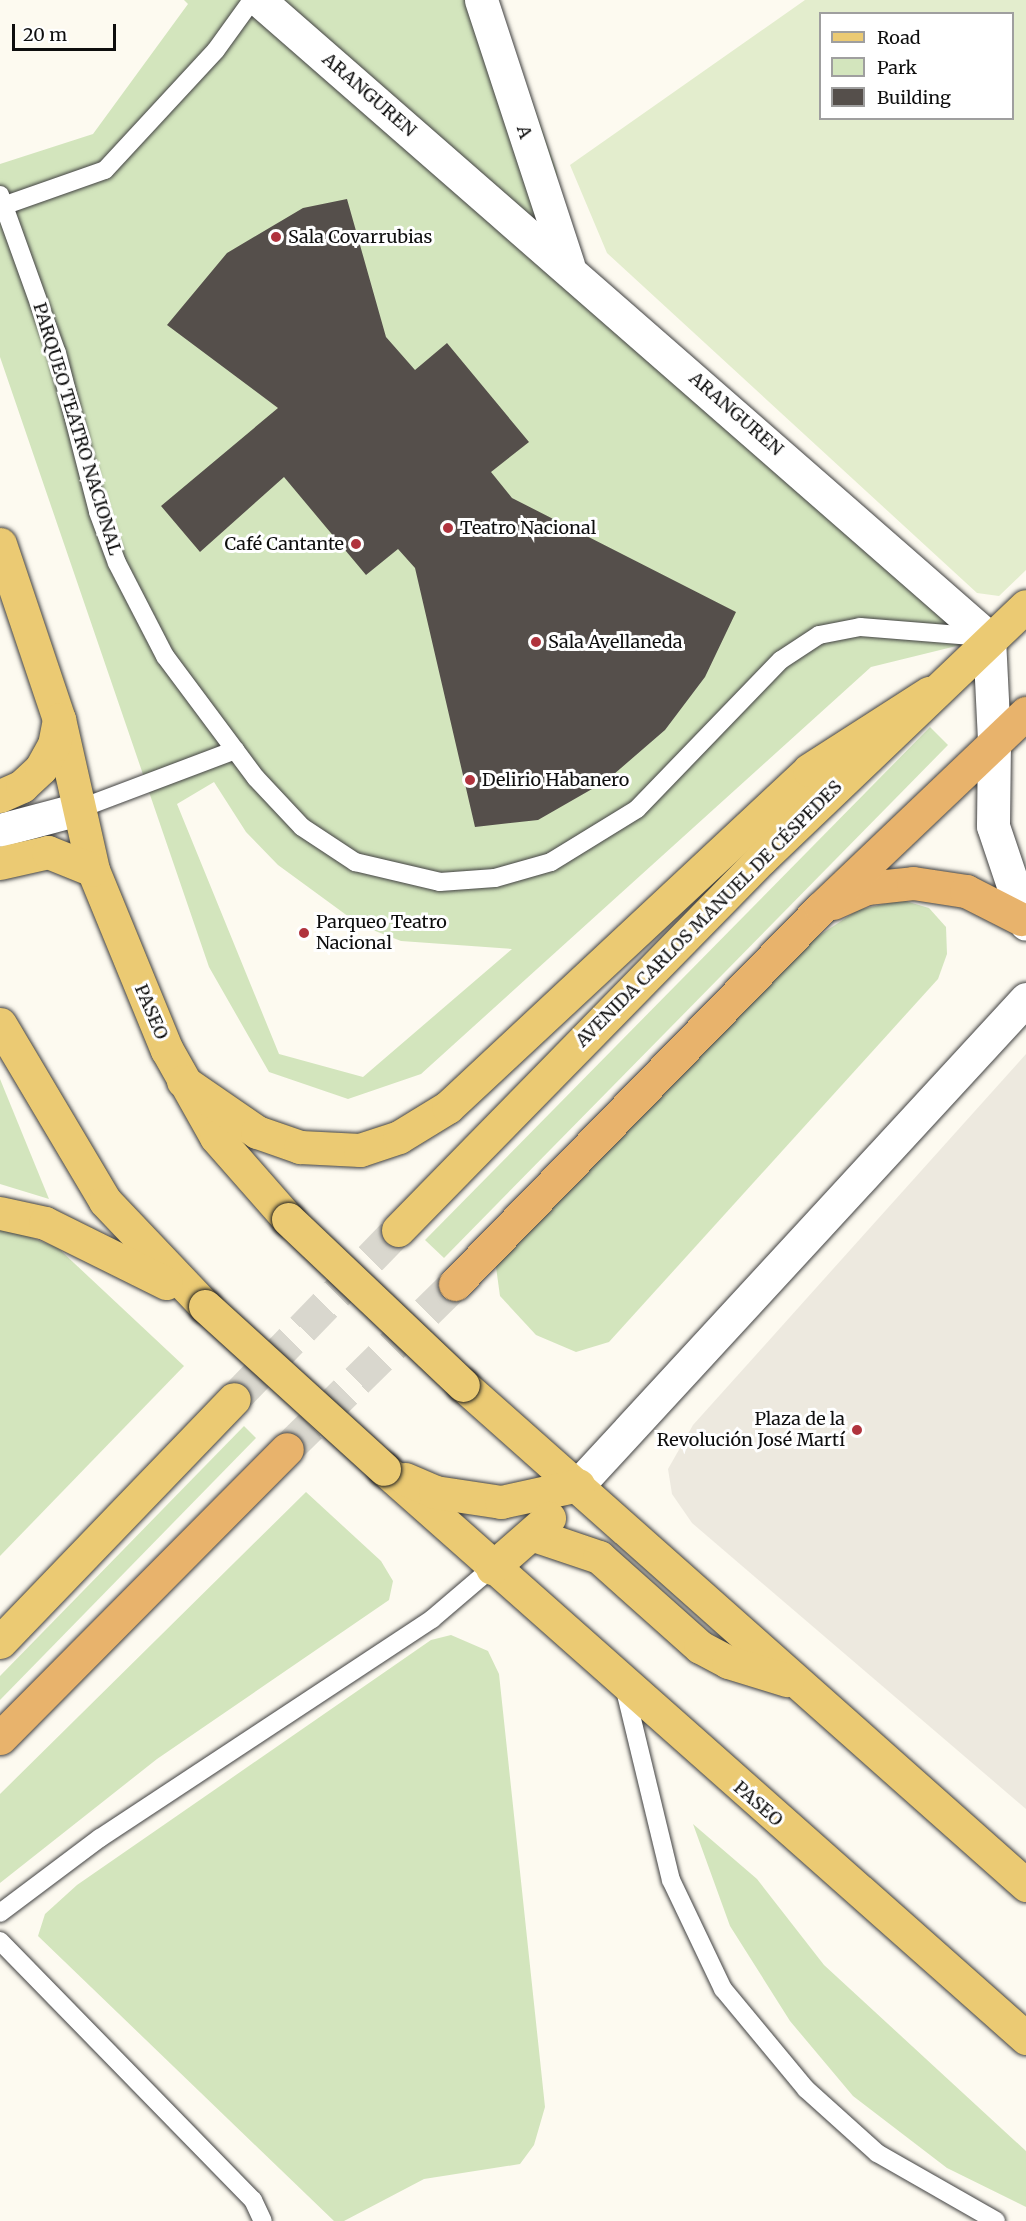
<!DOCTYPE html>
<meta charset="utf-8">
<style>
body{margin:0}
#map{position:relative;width:1026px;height:2221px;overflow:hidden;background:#fdfaf0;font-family:Merriweather,serif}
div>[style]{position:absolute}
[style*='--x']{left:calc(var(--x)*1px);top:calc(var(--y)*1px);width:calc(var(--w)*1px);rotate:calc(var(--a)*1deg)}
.green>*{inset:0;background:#d3e5bd}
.pitch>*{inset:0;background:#e3edcd}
.plaza>*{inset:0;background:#ede9df}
.building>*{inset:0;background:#554f4b}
.primary-tunnel>*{height:33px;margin-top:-16.5px;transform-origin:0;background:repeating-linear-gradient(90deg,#d9d7ce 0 33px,transparent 0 49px)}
.trunk-tunnel>*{height:33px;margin-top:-16.5px;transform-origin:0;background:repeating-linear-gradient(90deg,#d9d7ce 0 33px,transparent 0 49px)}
.roads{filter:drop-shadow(0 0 2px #414141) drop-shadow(0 0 2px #414141)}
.service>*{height:18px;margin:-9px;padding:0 9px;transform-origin:9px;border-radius:9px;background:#fff}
.minor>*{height:33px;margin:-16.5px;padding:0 16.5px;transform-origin:16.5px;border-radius:16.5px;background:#fff}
.tertiary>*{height:33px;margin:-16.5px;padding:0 16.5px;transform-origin:16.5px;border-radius:16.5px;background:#fff}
.primary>*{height:33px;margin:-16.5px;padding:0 16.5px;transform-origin:16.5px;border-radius:16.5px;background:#ebca73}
.trunk>*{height:33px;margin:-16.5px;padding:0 16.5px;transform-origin:16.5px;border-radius:16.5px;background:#e8b36c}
.bridges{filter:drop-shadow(0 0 2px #1f1f1f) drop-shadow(0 0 2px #1f1f1f)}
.primary-bridge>*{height:33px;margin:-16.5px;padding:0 16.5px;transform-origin:16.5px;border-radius:16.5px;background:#ebca73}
.dots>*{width:16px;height:16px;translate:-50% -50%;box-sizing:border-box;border:3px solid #fff;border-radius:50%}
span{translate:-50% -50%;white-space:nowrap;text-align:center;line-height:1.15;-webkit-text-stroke:6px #fff;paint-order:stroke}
.street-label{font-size:18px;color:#0e0e0e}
.poi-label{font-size:18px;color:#0e0e0e}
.left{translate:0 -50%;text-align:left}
.right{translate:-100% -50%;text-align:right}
.legend{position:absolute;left:819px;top:12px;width:195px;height:108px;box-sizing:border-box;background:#fff;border:2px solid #9f9f9f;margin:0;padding:8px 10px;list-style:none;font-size:18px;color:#0e0e0e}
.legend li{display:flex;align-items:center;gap:12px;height:30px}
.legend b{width:30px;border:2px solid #9f9f9f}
.scale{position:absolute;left:12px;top:24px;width:104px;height:27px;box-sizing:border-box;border:3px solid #0e0e0e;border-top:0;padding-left:8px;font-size:18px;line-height:21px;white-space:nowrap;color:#0e0e0e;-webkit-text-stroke:4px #fff;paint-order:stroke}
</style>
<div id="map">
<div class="green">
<div style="clip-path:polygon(evenodd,184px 0,497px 0,557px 172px,568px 265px,989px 638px,871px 667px,421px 1074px,348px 1099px,269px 1072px,209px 967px,0 357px,0 164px,93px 134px,188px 4px,184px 0,214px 782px,246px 832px,278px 865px,360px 925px,401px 941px,512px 949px,363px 1077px,279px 1054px,177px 804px,214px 782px)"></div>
<div style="clip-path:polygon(930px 727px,948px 745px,444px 1258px,425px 1240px)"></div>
<div style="clip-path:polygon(902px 900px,929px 908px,946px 927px,947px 954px,938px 979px,609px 1342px,576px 1352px,536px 1335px,500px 1296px,496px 1267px,501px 1254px,809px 942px,858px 910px)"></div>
<div style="clip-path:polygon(0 1079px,49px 1199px,0 1184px)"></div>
<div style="clip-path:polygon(0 1225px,58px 1248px,184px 1366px,0 1556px)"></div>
<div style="clip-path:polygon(244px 1426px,256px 1438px,0 1700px,0 1676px)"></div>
<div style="clip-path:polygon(306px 1492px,381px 1561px,393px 1581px,389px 1600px,157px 1759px,0 1883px,0 1794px)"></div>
<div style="clip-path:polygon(451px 1635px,488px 1651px,499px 1674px,545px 2107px,534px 2145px,520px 2164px,424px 2179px,344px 2221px,334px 2221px,38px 1936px,45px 1914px,77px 1885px,431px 1640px)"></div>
<div style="clip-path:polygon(693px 1824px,757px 1879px,824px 1965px,1026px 2151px,1026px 2207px,947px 2168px,853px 2096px,790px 2021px,730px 1926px)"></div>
</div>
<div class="pitch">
<div style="clip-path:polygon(evenodd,805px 0,1026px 0,1026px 570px,999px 596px,977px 593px,607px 253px,570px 165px,805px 0,820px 14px,1012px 14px,1012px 118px,820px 118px,820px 14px)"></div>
</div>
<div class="plaza">
<div style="clip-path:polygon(1026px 1054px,1026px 1809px,692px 1523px,672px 1494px,668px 1469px,693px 1425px)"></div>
</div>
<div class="building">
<div style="clip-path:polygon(347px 199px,386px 337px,415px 370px,447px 343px,529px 442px,491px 472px,512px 498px,736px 612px,705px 677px,665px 730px,606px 781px,538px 820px,475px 827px,415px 568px,398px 549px,366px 575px,284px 477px,200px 552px,161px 506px,278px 408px,167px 325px,227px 253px,303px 208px)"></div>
</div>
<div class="primary-tunnel">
<div style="--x:234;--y:1399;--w:235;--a:-45.9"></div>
</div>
<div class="trunk-tunnel">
<div style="--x:287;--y:1449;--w:235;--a:-44.5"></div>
</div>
<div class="roads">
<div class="service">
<div style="--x:0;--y:195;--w:168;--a:70.2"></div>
<div style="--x:57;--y:353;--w:164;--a:75.5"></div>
<div style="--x:98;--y:512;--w:54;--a:69.6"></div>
<div style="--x:117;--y:563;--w:105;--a:62.7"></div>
<div style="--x:165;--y:656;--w:152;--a:53.3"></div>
<div style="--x:256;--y:778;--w:67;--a:46.8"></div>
<div style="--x:302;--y:827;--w:64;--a:33.4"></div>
<div style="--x:355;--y:862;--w:87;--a:13.2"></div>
<div style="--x:440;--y:882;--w:55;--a:-4.2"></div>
<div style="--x:495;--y:878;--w:58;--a:-15.9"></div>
<div style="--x:551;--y:862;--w:101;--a:-31.6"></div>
<div style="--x:637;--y:809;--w:207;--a:-46"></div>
<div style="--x:781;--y:660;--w:45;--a:-33.3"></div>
<div style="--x:819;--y:635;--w:42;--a:-11"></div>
<div style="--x:860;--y:627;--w:125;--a:4.6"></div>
<div style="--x:0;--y:207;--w:111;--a:-19.4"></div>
<div style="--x:105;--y:170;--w:163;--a:-47.2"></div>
<div style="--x:216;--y:50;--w:62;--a:-54.2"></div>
<div style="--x:79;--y:809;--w:167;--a:-20.7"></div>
<div style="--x:624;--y:1686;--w:200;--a:76.4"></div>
<div style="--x:671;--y:1880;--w:121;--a:64.5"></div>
<div style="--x:723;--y:1989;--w:130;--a:50.3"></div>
<div style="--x:806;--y:2089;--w:96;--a:42"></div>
<div style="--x:877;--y:2153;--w:137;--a:29.7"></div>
<div style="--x:0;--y:1913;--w:125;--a:-36.9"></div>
<div style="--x:100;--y:1838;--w:398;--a:-33.4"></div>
<div style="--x:432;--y:1619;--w:79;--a:-40.4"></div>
<div style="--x:0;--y:1941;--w:362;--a:45.7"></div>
<div style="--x:253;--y:2200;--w:23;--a:65"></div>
</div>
<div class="minor">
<div style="--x:259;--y:0;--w:970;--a:41.15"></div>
<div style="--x:989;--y:638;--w:104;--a:87.2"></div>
<div style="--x:481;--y:0;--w:279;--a:71.8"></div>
</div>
<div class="tertiary">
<div style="--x:994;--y:742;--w:84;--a:90.7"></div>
<div style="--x:993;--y:826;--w:103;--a:71.4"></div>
<div style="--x:0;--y:830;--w:82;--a:-14.9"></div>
<div style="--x:578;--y:1485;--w:661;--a:-47.33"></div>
</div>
<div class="primary">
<div style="--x:0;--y:544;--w:185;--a:71.4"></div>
<div style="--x:59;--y:719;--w:155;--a:77.3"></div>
<div style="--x:93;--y:870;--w:195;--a:67.7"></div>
<div style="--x:167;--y:1050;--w:100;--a:60.6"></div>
<div style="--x:216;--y:1137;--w:109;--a:48.7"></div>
<div style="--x:0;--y:796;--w:24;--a:-24"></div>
<div style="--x:22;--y:786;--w:26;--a:-43"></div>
<div style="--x:41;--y:768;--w:26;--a:-61"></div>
<div style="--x:54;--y:745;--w:26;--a:-79"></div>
<div style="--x:0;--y:863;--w:49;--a:-12.9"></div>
<div style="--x:48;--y:852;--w:48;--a:21.8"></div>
<div style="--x:0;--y:1024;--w:206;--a:59.3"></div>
<div style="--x:105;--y:1201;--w:145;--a:46.4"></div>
<div style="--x:183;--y:1081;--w:90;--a:34.6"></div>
<div style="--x:257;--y:1132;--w:46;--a:19.2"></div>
<div style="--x:300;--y:1147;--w:60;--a:2.9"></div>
<div style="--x:360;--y:1150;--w:41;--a:-18.4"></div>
<div style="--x:399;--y:1137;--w:57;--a:-31.5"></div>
<div style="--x:448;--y:1107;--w:494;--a:-43"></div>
<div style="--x:809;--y:770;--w:143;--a:-32.7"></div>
<div style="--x:0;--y:1213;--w:46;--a:12.5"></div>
<div style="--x:45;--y:1223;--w:135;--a:26.4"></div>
<div style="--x:398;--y:1230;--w:519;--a:-45.62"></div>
<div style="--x:761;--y:859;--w:366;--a:-43.7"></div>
<div style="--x:463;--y:1385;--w:753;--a:41.61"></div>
<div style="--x:384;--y:1469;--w:858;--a:41.55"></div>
<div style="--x:405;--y:1479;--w:33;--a:23"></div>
<div style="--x:435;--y:1492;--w:67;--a:8.6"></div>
<div style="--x:501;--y:1502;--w:79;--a:-12.4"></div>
<div style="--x:534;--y:1535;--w:69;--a:18.7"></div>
<div style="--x:599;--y:1557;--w:135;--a:41.7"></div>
<div style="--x:700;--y:1647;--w:32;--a:28"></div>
<div style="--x:728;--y:1662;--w:62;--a:17"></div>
<div style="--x:492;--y:1568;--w:76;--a:-41.3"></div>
<div style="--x:0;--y:1642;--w:337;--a:-46.1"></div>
</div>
<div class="trunk">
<div style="--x:833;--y:903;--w:37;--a:-24"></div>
<div style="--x:867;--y:888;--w:46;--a:-6.2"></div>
<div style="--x:913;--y:883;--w:54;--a:8.6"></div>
<div style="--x:966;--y:891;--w:62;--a:27"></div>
<div style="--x:455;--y:1284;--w:525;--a:-45.77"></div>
<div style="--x:821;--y:908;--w:283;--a:-43.6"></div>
<div style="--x:0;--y:1738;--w:407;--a:-45.2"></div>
</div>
</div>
<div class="bridges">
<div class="primary-bridge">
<div style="--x:288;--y:1219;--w:241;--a:43.5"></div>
<div style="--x:205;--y:1306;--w:242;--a:42.3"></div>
</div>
</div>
<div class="dots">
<div style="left:276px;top:237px;background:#b0333d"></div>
<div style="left:448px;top:528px;background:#b0333d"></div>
<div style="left:356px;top:544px;background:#b0333d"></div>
<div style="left:536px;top:642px;background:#b0333d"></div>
<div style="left:470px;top:780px;background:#b0333d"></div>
<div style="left:304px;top:933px;background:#b0333d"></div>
<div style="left:857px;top:1430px;background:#b0333d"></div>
</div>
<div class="street-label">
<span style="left:369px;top:95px;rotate:41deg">ARANGUREN</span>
<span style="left:524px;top:132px;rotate:72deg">A</span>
<span style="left:736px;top:414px;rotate:41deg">ARANGUREN</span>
<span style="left:77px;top:429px;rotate:73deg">PARQUEO TEATRO NACIONAL</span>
<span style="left:709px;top:914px;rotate:-45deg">AVENIDA CARLOS MANUEL DE CÉSPEDES</span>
<span style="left:151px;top:1012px;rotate:67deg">PASEO</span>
<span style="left:758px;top:1804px;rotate:41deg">PASEO</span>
</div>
<div class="poi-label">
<span class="left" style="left:288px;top:237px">Sala Covarrubias</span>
<span class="left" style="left:460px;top:528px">Teatro Nacional</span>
<span class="right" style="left:344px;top:544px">Café Cantante</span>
<span class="left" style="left:548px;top:642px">Sala Avellaneda</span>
<span class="left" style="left:482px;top:780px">Delirio Habanero</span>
<span class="left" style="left:316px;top:933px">Parqueo Teatro<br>Nacional</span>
<span class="right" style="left:845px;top:1430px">Plaza de la<br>Revolución José Martí</span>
</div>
<ul class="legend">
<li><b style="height:8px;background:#ebca73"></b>Road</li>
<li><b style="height:16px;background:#d3e5bd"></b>Park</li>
<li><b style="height:16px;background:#554f4b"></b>Building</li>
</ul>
<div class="scale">20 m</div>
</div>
